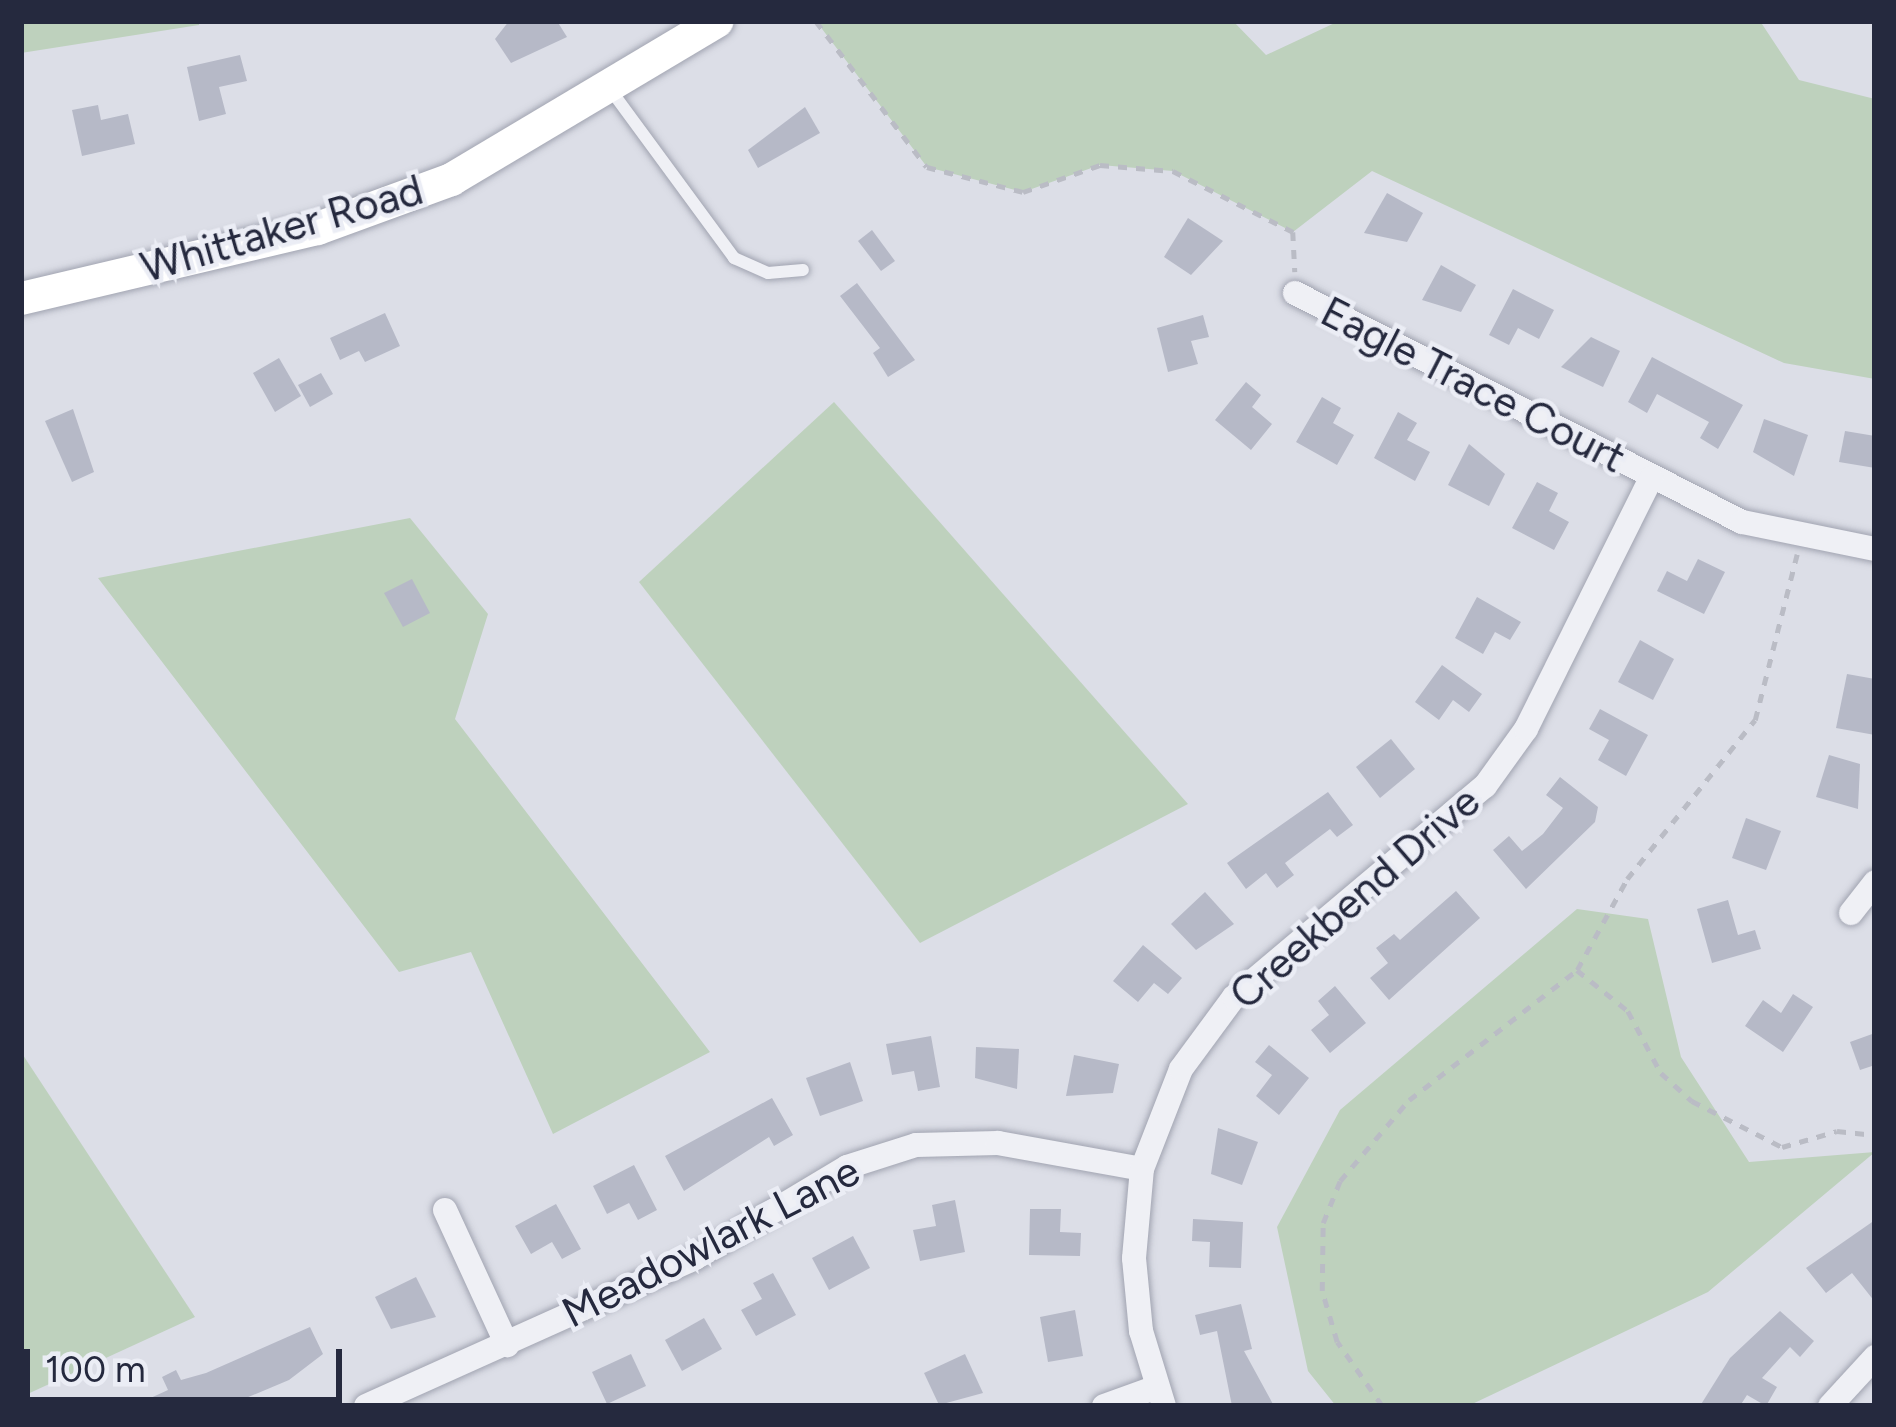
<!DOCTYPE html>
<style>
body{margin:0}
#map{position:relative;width:1896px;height:1427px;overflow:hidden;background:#dcdee7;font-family:Figtree,sans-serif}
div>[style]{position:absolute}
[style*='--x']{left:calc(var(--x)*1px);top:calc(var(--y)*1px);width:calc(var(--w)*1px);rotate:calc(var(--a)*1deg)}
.green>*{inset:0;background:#bed1bd}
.building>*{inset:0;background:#b6b9c7}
.path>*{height:4.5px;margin-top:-2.25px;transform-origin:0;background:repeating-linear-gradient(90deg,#babcc5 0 9px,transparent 0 18px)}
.roads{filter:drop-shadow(0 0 3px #a1a4b1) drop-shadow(0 0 3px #a1a4b1)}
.lane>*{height:12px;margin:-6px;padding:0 6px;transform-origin:6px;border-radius:6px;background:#eff0f5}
.street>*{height:24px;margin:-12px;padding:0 12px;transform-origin:12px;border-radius:12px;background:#eff0f5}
.secondary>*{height:33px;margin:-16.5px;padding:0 16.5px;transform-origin:16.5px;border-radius:16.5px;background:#fff}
span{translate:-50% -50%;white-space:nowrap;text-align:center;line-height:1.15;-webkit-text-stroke:9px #ebedf5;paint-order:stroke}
.street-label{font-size:42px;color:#25293e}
.frame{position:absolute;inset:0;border:24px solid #25293e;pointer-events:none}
.scale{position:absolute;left:24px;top:1349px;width:318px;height:54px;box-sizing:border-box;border:6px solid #25293e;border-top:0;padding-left:15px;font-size:36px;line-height:42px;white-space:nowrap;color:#25293e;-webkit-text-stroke:9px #ebedf5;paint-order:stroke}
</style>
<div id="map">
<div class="green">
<div style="clip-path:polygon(21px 21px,199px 21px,199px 25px,21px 53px)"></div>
<div style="clip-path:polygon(816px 21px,1233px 21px,1266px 55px,1339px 21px,1760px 21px,1799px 80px,1875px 99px,1875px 379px,1784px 363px,1372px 171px,1293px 232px,1173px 171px,1100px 165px,1023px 192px,927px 167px)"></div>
<div style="clip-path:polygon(834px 402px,1188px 804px,920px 943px,639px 582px)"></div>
<div style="clip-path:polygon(410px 518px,488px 614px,455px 719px,710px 1052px,553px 1134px,471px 952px,399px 972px,98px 578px)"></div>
<div style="clip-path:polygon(1577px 909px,1648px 919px,1681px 1057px,1749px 1162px,1875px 1152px,1708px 1292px,1468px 1406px,1336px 1406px,1308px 1371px,1277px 1227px,1340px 1110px)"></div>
<div style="clip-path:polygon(21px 1052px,195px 1317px,21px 1397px)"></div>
</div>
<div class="building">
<div style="clip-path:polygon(509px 21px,557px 21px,567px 37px,511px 63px,495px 39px)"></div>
<div style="clip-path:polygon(240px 55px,247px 81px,219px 87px,226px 114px,199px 121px,187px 67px)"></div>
<div style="clip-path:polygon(98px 105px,101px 120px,128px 114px,135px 144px,82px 156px,72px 110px)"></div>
<div style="clip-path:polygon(805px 107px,820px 133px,758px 168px,748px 150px)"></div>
<div style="clip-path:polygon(1387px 193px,1423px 213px,1407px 242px,1364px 233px)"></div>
<div style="clip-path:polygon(1188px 218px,1223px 241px,1191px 275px,1164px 257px)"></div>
<div style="clip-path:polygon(872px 230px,895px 261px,881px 271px,858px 241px)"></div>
<div style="clip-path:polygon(1441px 265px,1476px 285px,1461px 312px,1422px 300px)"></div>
<div style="clip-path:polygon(857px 283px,915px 360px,888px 377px,873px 353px,880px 348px,840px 296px)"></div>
<div style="clip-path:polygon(1513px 289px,1554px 310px,1539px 339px,1518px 328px,1509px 345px,1489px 335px)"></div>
<div style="clip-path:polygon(385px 313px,400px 346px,365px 362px,359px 351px,340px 360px,330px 338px)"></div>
<div style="clip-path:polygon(1203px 315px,1209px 337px,1191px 341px,1198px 364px,1168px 372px,1157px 328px)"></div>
<div style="clip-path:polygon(1591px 337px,1620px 351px,1603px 387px,1561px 367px)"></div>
<div style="clip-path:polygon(1652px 357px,1743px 405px,1718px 449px,1700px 438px,1709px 422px,1657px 394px,1647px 413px,1628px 402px)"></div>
<div style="clip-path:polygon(279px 358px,301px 396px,275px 412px,253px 373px)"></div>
<div style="clip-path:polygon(321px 373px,333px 394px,310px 407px,298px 385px)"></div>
<div style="clip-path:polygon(1246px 382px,1261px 395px,1252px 407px,1272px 424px,1251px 450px,1215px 420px)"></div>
<div style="clip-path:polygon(1322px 397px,1341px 408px,1333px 423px,1354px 435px,1337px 465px,1296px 442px)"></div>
<div style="clip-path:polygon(73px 409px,94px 472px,72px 482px,45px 421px)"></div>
<div style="clip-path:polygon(1398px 412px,1417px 423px,1407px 440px,1430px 452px,1415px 481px,1374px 458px)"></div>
<div style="clip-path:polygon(1764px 419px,1808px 435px,1794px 476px,1753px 452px)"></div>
<div style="clip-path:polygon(1845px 431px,1875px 436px,1875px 468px,1839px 462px)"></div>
<div style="clip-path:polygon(1469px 444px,1505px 474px,1489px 506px,1448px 485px)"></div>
<div style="clip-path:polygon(1537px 482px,1558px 493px,1549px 511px,1569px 522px,1554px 550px,1512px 528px)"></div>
<div style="clip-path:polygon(1698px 559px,1725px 572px,1704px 614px,1657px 591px,1667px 571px,1687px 581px)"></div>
<div style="clip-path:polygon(412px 579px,430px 613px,403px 627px,384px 593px)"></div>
<div style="clip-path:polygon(1477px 597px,1521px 622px,1510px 640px,1495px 632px,1483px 654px,1455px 638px)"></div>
<div style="clip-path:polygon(1640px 640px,1674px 659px,1653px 700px,1618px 682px)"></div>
<div style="clip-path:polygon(1442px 665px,1482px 694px,1469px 712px,1453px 700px,1439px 720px,1415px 702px)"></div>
<div style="clip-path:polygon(1847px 674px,1875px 679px,1875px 735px,1836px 728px)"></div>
<div style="clip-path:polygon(1600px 709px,1648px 735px,1626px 776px,1598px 760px,1609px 740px,1589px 729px)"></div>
<div style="clip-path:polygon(1391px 739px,1415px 769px,1380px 798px,1356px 767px)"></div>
<div style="clip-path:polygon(1829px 755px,1860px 764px,1858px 809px,1816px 797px)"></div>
<div style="clip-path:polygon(1560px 777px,1598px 807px,1595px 822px,1526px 889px,1493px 850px,1509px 836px,1522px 851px,1543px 834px,1563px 808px,1546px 795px)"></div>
<div style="clip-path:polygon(1328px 792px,1353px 825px,1337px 837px,1330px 829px,1285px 863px,1294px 875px,1277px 888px,1266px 873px,1246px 889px,1227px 863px)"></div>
<div style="clip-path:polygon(1746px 818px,1781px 831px,1766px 870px,1732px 858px)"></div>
<div style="clip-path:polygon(1456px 891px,1480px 918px,1389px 1000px,1370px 978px,1388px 963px,1376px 948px,1394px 934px,1400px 940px)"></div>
<div style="clip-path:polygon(1205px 892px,1234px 924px,1196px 950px,1171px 924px)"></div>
<div style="clip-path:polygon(1728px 900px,1738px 935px,1755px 930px,1761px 949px,1712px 963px,1697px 909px)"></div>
<div style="clip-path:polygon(1143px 945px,1182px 978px,1168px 994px,1154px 983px,1138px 1002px,1113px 981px)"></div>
<div style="clip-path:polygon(1335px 986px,1366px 1023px,1330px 1053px,1311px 1030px,1329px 1015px,1318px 1001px)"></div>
<div style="clip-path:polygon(1793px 994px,1813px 1007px,1783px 1052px,1745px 1026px,1763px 1000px,1781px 1013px)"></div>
<div style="clip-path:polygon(1875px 1033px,1875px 1065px,1860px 1070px,1850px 1042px)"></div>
<div style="clip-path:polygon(931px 1036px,940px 1087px,918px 1091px,914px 1071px,892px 1075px,886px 1044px)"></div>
<div style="clip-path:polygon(1269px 1045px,1309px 1078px,1279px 1115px,1256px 1096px,1272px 1075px,1255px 1062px)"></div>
<div style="clip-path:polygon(976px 1047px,1019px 1049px,1017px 1089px,975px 1078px)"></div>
<div style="clip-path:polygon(1074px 1055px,1119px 1064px,1113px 1093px,1066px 1096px)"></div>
<div style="clip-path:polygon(850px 1062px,863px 1101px,820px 1116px,806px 1078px)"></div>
<div style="clip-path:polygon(772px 1098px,793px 1135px,774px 1146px,769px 1137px,684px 1191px,665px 1156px)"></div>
<div style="clip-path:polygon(1218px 1128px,1258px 1142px,1242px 1185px,1211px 1174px)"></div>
<div style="clip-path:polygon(634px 1165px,657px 1210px,638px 1220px,629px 1203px,607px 1214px,593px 1186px)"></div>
<div style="clip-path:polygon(955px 1200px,965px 1252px,920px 1261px,913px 1230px,936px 1226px,932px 1205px)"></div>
<div style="clip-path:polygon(556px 1204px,581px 1249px,562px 1259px,552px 1242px,531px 1254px,515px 1226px)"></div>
<div style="clip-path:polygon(1030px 1209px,1061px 1209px,1060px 1232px,1081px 1233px,1080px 1256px,1029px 1255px)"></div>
<div style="clip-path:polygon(1193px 1219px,1243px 1222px,1241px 1268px,1209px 1267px,1210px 1242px,1192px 1241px)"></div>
<div style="clip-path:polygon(1875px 1220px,1875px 1302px,1852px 1273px,1826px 1293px,1806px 1268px)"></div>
<div style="clip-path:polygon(853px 1236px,870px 1268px,829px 1290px,812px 1258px)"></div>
<div style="clip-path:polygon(773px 1273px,796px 1315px,756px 1336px,741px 1310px,762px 1299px,753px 1283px)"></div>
<div style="clip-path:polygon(416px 1277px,436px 1317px,391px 1329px,375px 1297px)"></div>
<div style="clip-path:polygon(1241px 1304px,1252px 1349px,1244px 1351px,1274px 1406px,1232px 1406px,1217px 1331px,1200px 1335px,1195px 1315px)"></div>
<div style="clip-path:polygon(1075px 1310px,1083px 1356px,1048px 1362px,1040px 1317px)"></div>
<div style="clip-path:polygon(1780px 1311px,1814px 1341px,1800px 1357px,1790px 1347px,1762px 1378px,1777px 1387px,1766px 1406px,1747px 1395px,1740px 1406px,1700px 1406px,1730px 1358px)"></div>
<div style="clip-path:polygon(704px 1318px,722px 1349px,682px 1371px,665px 1340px)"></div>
<div style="clip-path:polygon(310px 1327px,323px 1354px,289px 1380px,227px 1406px,133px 1406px,168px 1390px,162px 1377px,176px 1370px,181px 1380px,206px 1373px)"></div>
<div style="clip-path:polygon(631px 1354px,646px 1386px,607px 1404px,592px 1372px)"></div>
<div style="clip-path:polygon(965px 1354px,983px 1393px,939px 1405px,924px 1373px)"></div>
</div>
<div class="path">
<div style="--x:816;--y:21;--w:183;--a:52.8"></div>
<div style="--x:927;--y:167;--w:99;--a:14.6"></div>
<div style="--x:1023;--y:192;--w:82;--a:-19.3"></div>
<div style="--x:1100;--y:165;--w:73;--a:4.7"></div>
<div style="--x:1173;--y:171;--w:135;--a:26.9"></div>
<div style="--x:1293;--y:232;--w:40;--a:87.1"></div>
<div style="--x:1577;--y:970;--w:65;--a:38.8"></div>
<div style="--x:1628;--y:1011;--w:70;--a:62"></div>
<div style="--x:1661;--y:1073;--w:42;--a:42.1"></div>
<div style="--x:1692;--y:1101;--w:101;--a:27.1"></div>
<div style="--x:1782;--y:1147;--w:57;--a:-16.2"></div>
<div style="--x:1837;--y:1131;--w:38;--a:6"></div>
<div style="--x:1382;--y:1406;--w:78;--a:-125.1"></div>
<div style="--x:1337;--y:1342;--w:53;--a:-106.4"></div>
<div style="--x:1322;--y:1291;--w:68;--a:-89.2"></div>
<div style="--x:1323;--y:1223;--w:45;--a:-68"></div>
<div style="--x:1340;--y:1181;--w:106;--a:-49.6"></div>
<div style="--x:1409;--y:1100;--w:212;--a:-37.7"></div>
<div style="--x:1577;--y:970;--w:104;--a:-61.2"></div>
<div style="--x:1627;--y:879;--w:204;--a:-51.2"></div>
<div style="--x:1755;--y:720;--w:171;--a:-75.8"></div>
</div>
<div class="roads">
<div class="lane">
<div style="--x:610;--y:89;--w:210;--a:53.7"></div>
<div style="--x:734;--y:258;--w:37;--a:24"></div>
<div style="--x:768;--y:273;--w:35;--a:-5"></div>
</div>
<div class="street">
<div style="--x:1295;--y:293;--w:502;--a:27.13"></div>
<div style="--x:1742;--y:522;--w:136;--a:11.5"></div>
<div style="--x:1851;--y:913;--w:39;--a:-52"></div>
<div style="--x:445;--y:1210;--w:149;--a:65.3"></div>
<div style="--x:366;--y:1406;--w:361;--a:-24.2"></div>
<div style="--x:695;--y:1258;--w:177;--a:-30.9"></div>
<div style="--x:847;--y:1167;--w:72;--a:-17.7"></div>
<div style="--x:916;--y:1145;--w:82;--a:-1.4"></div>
<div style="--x:998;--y:1143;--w:146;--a:10.2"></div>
<div style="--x:1104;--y:1406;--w:56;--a:-19.7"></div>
<div style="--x:1164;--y:1406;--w:78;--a:-107"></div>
<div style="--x:1141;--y:1331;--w:73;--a:-95.5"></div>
<div style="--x:1134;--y:1258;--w:89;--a:-84.9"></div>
<div style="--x:1142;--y:1169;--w:107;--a:-68.7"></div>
<div style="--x:1181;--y:1069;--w:89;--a:-53.6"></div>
<div style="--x:1234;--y:997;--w:328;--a:-40.1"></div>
<div style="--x:1485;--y:786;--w:70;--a:-54.3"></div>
<div style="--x:1526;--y:729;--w:280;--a:-63.5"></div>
<div style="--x:1830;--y:1406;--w:67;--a:-47.4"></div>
</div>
<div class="secondary">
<div style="--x:21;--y:298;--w:304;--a:-13.3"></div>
<div style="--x:317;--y:228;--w:143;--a:-20.1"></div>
<div style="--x:451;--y:179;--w:309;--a:-30.8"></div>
</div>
</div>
<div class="street-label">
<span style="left:282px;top:229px;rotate:-16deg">Whittaker Road</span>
<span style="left:1473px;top:385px;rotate:27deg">Eagle Trace Court</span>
<span style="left:1355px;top:898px;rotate:-41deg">Creekbend Drive</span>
<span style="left:711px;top:1242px;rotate:-27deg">Meadowlark Lane</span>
</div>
<div class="frame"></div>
<div class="scale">100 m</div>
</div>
